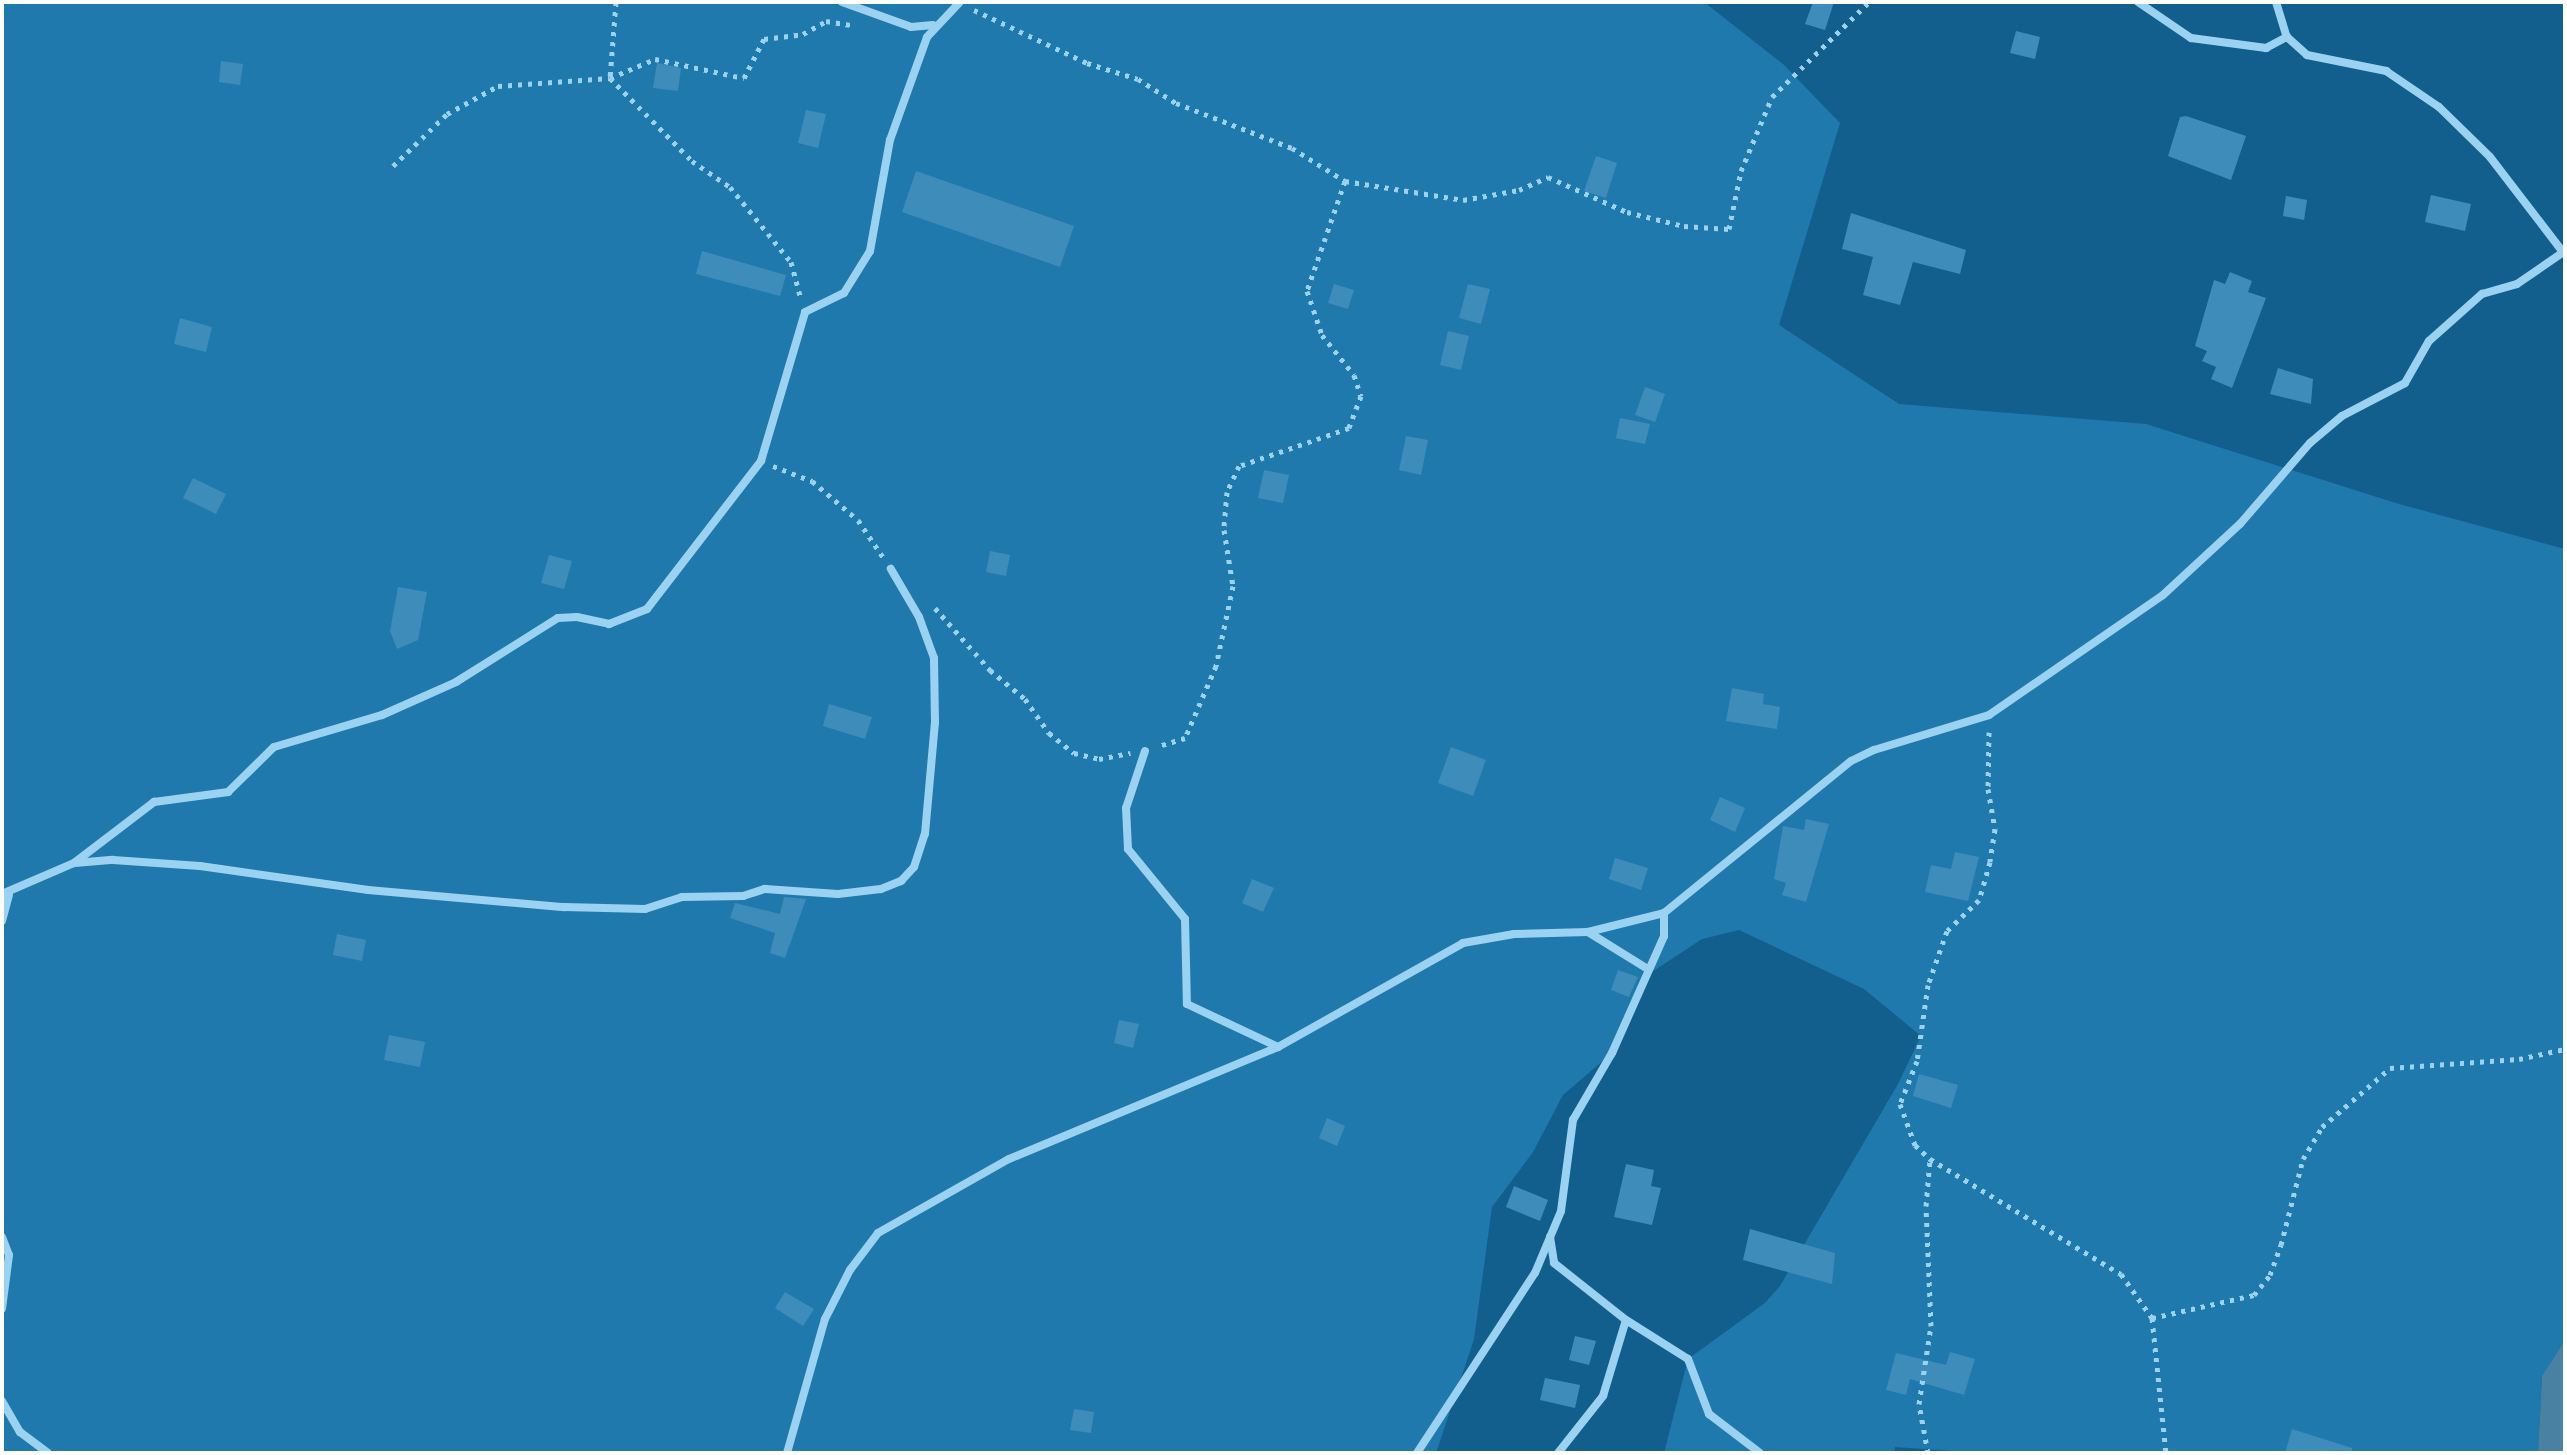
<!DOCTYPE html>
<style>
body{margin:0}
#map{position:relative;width:2567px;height:1455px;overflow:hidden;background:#125f8e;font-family:Rubik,sans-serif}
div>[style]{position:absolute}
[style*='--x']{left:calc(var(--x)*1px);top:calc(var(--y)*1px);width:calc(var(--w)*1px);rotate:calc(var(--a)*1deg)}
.green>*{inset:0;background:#2079ac}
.water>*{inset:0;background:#4981a3}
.building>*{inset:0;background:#3e8cb9}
.path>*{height:5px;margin-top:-2.5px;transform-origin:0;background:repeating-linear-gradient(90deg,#9bd2f2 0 4px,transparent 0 10px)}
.minor>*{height:8px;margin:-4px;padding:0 4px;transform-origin:4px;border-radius:4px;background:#9bd2f2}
span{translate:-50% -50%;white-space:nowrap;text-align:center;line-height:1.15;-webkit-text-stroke:7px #125f8e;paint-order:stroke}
.frame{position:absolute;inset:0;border:4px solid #fff;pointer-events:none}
</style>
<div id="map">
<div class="green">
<div style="clip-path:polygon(2px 2px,1704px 2px,1783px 64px,1840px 123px,1779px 325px,1899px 404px,2146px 424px,2399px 504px,2565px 549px,2565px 1340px,2542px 1376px,2538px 1453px,1982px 1453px,1895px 1447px,1894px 1453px,1664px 1453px,1688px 1359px,1765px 1303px,1780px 1286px,1898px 1084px,1921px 1036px,1864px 989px,1739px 930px,1702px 939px,1652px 972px,1612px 1053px,1563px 1095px,1533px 1152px,1492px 1207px,1474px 1339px,1436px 1453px,2px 1453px)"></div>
</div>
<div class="water">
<div style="clip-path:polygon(2565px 1340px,2565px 1453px,2538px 1453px,2542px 1376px)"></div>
</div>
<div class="building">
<div style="clip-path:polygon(1813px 2px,1834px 2px,1825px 30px,1805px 24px)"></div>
<div style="clip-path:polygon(2016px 31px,2040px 37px,2035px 59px,2010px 53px)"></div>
<div style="clip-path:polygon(221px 61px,243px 64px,240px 85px,219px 82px)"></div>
<div style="clip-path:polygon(657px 63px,681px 68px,678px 91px,653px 88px)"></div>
<div style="clip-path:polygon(806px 110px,826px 114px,818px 148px,798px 143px)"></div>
<div style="clip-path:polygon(2186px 116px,2246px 136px,2231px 180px,2168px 156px,2180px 117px)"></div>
<div style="clip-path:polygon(1596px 156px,1617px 163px,1606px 198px,1584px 191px)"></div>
<div style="clip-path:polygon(916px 171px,1074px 226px,1060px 267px,902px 212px)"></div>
<div style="clip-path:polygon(2431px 195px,2471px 204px,2465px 231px,2425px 222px)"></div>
<div style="clip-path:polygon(2286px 196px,2307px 200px,2304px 220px,2283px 216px)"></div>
<div style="clip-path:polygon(1851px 213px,1966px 250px,1960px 274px,1913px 262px,1900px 305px,1863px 295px,1873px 257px,1842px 249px)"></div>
<div style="clip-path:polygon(702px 251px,786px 275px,780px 296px,696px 274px)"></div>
<div style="clip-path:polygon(2230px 272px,2252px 281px,2248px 292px,2266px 298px,2232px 388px,2211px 379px,2216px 367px,2202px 361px,2207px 351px,2195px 346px,2214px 280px,2225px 284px)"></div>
<div style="clip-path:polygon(1334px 284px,1354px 290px,1348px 309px,1328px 303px)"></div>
<div style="clip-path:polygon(1468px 284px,1490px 289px,1481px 324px,1459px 318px)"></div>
<div style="clip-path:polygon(180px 318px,212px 327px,206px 352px,174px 344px)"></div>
<div style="clip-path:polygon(1448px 331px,1469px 336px,1461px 370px,1440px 365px)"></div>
<div style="clip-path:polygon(2278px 368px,2313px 379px,2311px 404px,2270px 394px)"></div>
<div style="clip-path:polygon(1645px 387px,1665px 394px,1655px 422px,1635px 415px)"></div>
<div style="clip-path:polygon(1620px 418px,1650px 424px,1645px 444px,1616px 438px)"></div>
<div style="clip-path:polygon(1406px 436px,1428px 440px,1421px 475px,1399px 470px)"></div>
<div style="clip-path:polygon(1264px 470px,1289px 475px,1283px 503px,1258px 498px)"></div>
<div style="clip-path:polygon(193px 478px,226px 494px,216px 514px,183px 498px)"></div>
<div style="clip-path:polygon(990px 551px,1010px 555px,1006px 576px,986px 572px)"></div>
<div style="clip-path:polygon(549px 555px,572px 561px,564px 589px,541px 583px)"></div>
<div style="clip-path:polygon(398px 587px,427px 592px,418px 640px,397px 649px,390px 631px)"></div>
<div style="clip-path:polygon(1732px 688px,1764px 694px,1763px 704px,1780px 707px,1777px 729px,1726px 721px)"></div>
<div style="clip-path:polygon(829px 704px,872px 717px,865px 739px,823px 726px)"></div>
<div style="clip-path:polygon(1451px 747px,1486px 760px,1473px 796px,1438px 783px)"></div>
<div style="clip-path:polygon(1720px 797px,1745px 808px,1735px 832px,1710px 820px)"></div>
<div style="clip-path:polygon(1806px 819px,1829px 824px,1806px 902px,1782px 895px,1786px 883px,1774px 879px,1783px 826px,1804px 830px)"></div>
<div style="clip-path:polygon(1955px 852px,1979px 857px,1968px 901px,1925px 892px,1931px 865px,1951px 869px)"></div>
<div style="clip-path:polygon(1615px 858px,1648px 868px,1641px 890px,1609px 879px)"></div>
<div style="clip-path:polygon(1252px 879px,1274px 888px,1263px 912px,1242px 903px)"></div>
<div style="clip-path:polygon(784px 897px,806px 899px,785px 958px,770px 953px,775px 933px,730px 918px,735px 903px,780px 914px)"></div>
<div style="clip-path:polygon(337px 934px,366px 940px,362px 961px,333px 955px)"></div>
<div style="clip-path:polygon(1618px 970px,1638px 977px,1629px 997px,1611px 990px)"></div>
<div style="clip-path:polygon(1119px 1020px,1139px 1024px,1133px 1048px,1114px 1043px)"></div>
<div style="clip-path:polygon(389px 1035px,425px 1042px,420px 1067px,384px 1060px)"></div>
<div style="clip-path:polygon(1919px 1074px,1958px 1085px,1951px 1108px,1913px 1096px)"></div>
<div style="clip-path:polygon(1327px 1118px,1345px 1126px,1337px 1146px,1319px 1138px)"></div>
<div style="clip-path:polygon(1626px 1164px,1654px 1170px,1651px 1186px,1661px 1188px,1652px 1225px,1614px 1217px)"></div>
<div style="clip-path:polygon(1514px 1186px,1548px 1200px,1540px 1221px,1506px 1207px)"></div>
<div style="clip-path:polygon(1750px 1229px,1835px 1253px,1832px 1284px,1743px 1260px)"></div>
<div style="clip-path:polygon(785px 1292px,814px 1309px,803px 1326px,775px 1308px)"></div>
<div style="clip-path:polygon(1575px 1336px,1596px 1341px,1589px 1365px,1569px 1360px)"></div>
<div style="clip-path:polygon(1950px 1352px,1975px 1359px,1964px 1395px,1910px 1379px,1906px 1395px,1886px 1390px,1896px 1353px,1946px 1365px)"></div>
<div style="clip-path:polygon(1545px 1378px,1580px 1385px,1575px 1408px,1540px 1400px)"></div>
<div style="clip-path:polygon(1074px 1409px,1094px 1412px,1091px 1433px,1070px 1430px)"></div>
<div style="clip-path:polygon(2292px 1429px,2352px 1448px,2352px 1453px,2285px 1453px)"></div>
</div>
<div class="path">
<div style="--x:616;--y:2;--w:76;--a:94.5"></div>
<div style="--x:610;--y:78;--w:117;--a:45.3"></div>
<div style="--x:692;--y:161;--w:46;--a:34.4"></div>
<div style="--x:730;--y:187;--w:97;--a:50.9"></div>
<div style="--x:791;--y:262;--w:38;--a:75"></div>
<div style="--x:974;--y:10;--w:125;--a:25.1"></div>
<div style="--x:1087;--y:63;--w:53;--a:17.4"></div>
<div style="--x:1138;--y:79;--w:45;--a:32.3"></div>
<div style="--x:1176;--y:103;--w:124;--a:21.2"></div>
<div style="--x:1292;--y:148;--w:62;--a:31.9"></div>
<div style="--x:1345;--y:181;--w:116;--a:109.1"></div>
<div style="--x:1307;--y:291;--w:46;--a:71.2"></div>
<div style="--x:1322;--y:335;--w:51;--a:51.3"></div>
<div style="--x:1354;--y:375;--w:22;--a:72"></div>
<div style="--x:1361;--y:396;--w:34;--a:111"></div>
<div style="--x:1349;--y:428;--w:116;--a:160.9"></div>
<div style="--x:1239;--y:466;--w:29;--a:115"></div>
<div style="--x:1227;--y:492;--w:38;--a:95"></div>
<div style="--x:1224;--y:530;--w:57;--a:80.9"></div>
<div style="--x:1233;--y:586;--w:82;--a:102"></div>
<div style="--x:1216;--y:666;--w:78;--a:113.3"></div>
<div style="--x:1185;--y:738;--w:27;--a:163"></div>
<div style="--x:393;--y:166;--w:75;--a:-43.9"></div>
<div style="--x:447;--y:114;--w:58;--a:-28.8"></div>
<div style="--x:498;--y:86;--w:112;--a:-4.1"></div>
<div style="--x:610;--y:78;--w:49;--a:-22.9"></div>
<div style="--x:655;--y:59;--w:91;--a:12.1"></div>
<div style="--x:744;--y:78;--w:44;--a:-62.9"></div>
<div style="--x:764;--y:39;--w:39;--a:-7"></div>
<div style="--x:803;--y:34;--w:26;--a:-29"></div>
<div style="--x:826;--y:21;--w:25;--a:9"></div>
<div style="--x:1345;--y:181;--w:120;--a:9.1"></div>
<div style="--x:1463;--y:200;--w:57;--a:-10.1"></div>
<div style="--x:1519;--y:190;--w:32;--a:-24"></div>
<div style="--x:1548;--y:177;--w:86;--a:23.9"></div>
<div style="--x:1627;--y:212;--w:59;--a:13.8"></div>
<div style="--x:1684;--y:226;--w:45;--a:3.8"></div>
<div style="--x:1729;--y:229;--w:59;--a:-78.3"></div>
<div style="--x:1741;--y:171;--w:80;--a:-67.3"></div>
<div style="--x:1772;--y:97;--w:136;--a:-44.4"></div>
<div style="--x:773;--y:466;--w:42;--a:21"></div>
<div style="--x:812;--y:481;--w:60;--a:40.3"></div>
<div style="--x:858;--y:520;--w:45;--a:56"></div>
<div style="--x:935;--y:608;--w:83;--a:48.4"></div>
<div style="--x:990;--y:670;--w:45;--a:39.6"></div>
<div style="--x:1025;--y:699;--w:42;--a:54.8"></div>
<div style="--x:1049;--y:733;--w:32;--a:39"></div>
<div style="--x:1074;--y:753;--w:26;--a:13"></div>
<div style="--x:1099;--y:759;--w:32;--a:-11"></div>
<div style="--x:1989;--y:732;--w:57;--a:91"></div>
<div style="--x:1988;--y:789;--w:41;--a:80.1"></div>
<div style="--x:1995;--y:829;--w:33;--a:99"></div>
<div style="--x:1990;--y:862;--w:40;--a:106"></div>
<div style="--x:1979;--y:900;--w:45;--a:135.9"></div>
<div style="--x:1947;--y:931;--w:57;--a:109.4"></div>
<div style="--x:1928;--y:985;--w:77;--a:98.2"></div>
<div style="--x:1917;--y:1061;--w:46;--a:111.6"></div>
<div style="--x:1900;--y:1104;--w:44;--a:69.9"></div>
<div style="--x:1915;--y:1145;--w:21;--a:43"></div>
<div style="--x:1930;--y:1159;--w:223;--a:31.1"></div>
<div style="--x:2121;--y:1274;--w:54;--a:54.8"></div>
<div style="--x:2152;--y:1318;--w:136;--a:84.1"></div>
<div style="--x:2152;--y:1318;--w:105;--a:-12.7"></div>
<div style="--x:2254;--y:1295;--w:26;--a:-51"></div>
<div style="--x:2270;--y:1275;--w:32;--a:-70"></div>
<div style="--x:2281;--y:1245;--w:89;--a:-75.7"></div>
<div style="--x:2303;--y:1159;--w:37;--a:-59"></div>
<div style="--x:2322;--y:1127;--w:90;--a:-40.9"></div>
<div style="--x:2390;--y:1068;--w:129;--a:-4"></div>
<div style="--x:2519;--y:1059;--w:47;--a:-12.3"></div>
<div style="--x:1928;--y:1453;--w:50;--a:-100.4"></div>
<div style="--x:1919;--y:1404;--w:79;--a:-81.3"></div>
<div style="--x:1931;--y:1326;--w:120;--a:-92.4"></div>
<div style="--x:1926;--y:1206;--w:47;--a:-85.1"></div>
</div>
<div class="minor">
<div style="--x:842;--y:2;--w:73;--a:19.9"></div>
<div style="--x:911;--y:27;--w:22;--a:-5"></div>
<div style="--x:2138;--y:2;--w:64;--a:34.2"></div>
<div style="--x:2191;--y:38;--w:76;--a:7.6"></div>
<div style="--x:2266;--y:48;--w:24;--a:-28"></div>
<div style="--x:2276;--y:2;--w:37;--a:73"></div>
<div style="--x:2287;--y:37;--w:27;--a:42"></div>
<div style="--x:2307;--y:55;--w:81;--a:11.4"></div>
<div style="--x:2386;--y:71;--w:64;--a:34.2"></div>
<div style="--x:2439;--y:107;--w:71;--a:44.4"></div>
<div style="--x:2490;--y:157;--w:120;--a:52.5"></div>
<div style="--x:1145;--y:751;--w:60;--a:108.4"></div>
<div style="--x:1126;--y:808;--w:41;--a:87.2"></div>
<div style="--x:1128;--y:849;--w:90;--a:50.8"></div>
<div style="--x:1185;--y:919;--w:85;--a:88.7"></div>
<div style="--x:1187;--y:1004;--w:101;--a:25.3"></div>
<div style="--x:75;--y:863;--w:38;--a:-5"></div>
<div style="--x:113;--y:860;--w:87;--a:3.9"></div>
<div style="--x:200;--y:866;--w:170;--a:8.1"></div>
<div style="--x:368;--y:890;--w:197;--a:5"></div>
<div style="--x:564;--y:907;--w:81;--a:1.4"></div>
<div style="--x:645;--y:909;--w:39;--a:-18"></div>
<div style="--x:682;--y:897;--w:61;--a:-0.9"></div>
<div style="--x:743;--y:896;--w:23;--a:-18"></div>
<div style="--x:765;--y:889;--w:73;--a:3.9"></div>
<div style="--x:838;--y:894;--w:43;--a:-6.6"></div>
<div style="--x:881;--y:889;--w:22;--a:-22"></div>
<div style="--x:901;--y:881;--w:19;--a:-47"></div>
<div style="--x:914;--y:867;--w:35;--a:-72"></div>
<div style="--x:925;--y:834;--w:111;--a:-84.9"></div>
<div style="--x:935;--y:723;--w:65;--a:-90.9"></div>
<div style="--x:934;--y:658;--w:44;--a:-110.1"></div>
<div style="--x:919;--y:617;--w:56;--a:-120.3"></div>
<div style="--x:2;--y:894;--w:78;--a:-23.3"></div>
<div style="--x:74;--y:863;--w:101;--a:-37.3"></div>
<div style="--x:154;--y:802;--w:75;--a:-7.7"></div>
<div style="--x:228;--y:792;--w:64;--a:-44.4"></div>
<div style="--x:274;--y:747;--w:113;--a:-16.5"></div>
<div style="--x:382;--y:715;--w:81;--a:-24"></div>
<div style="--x:456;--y:682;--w:120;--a:-32.1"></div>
<div style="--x:558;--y:618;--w:19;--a:-3"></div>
<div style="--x:577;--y:617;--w:33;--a:12"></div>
<div style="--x:609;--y:624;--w:41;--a:-21.5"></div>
<div style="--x:647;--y:609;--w:187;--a:-52.4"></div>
<div style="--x:761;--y:461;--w:155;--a:-73.5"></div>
<div style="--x:805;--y:312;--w:43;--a:-26"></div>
<div style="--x:844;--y:293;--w:49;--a:-58.2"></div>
<div style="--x:870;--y:251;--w:113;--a:-79.8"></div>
<div style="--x:890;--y:140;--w:109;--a:-70.2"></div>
<div style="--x:927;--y:37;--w:47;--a:-46.7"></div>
<div style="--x:2;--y:921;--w:27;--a:-75"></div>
<div style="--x:1588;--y:932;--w:70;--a:31.7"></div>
<div style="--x:2;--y:1237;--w:19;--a:69"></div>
<div style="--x:9;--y:1255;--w:54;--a:97.4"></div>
<div style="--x:1550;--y:1237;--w:26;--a:81"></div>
<div style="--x:1554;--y:1263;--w:92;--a:38.4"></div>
<div style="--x:1626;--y:1320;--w:73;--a:32.2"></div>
<div style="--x:1688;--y:1359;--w:59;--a:69.1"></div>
<div style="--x:1709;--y:1414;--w:64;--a:37.4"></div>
<div style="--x:2;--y:1401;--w:36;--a:60"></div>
<div style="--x:20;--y:1432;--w:35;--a:37"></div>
<div style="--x:787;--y:1453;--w:139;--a:-74.2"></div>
<div style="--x:825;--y:1319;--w:55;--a:-63"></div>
<div style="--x:850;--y:1270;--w:46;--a:-52.9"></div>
<div style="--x:878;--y:1233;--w:150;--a:-29.5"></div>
<div style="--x:1009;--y:1159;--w:291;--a:-22.6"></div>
<div style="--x:1278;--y:1047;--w:212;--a:-29.3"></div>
<div style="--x:1463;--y:943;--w:52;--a:-10"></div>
<div style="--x:1514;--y:934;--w:74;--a:-1.5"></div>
<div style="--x:1588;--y:932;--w:78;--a:-14"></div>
<div style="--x:1664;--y:913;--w:241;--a:-39.1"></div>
<div style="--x:1851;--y:761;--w:25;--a:-26"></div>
<div style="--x:1874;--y:750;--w:120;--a:-16.9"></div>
<div style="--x:1989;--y:715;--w:211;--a:-34.6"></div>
<div style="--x:2163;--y:595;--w:105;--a:-42.7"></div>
<div style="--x:2240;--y:524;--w:107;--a:-49.2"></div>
<div style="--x:2310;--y:443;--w:42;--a:-40.2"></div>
<div style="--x:2342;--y:416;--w:71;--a:-27.6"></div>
<div style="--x:2405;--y:383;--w:48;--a:-60.3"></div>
<div style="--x:2429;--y:341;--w:71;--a:-41.6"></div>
<div style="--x:2482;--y:294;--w:36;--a:-16"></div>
<div style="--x:2517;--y:284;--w:58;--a:-34.5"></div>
<div style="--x:1417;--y:1453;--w:215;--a:-56.8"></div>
<div style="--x:1535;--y:1273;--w:67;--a:-67.2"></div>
<div style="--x:1561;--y:1211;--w:92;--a:-82.5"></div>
<div style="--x:1573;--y:1120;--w:78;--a:-59.8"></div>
<div style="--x:1612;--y:1053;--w:128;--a:-66"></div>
<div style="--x:1664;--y:936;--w:23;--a:-90"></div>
<div style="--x:1558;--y:1453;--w:73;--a:-51.7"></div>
<div style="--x:1603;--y:1396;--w:79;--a:-73.2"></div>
</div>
<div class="frame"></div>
</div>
